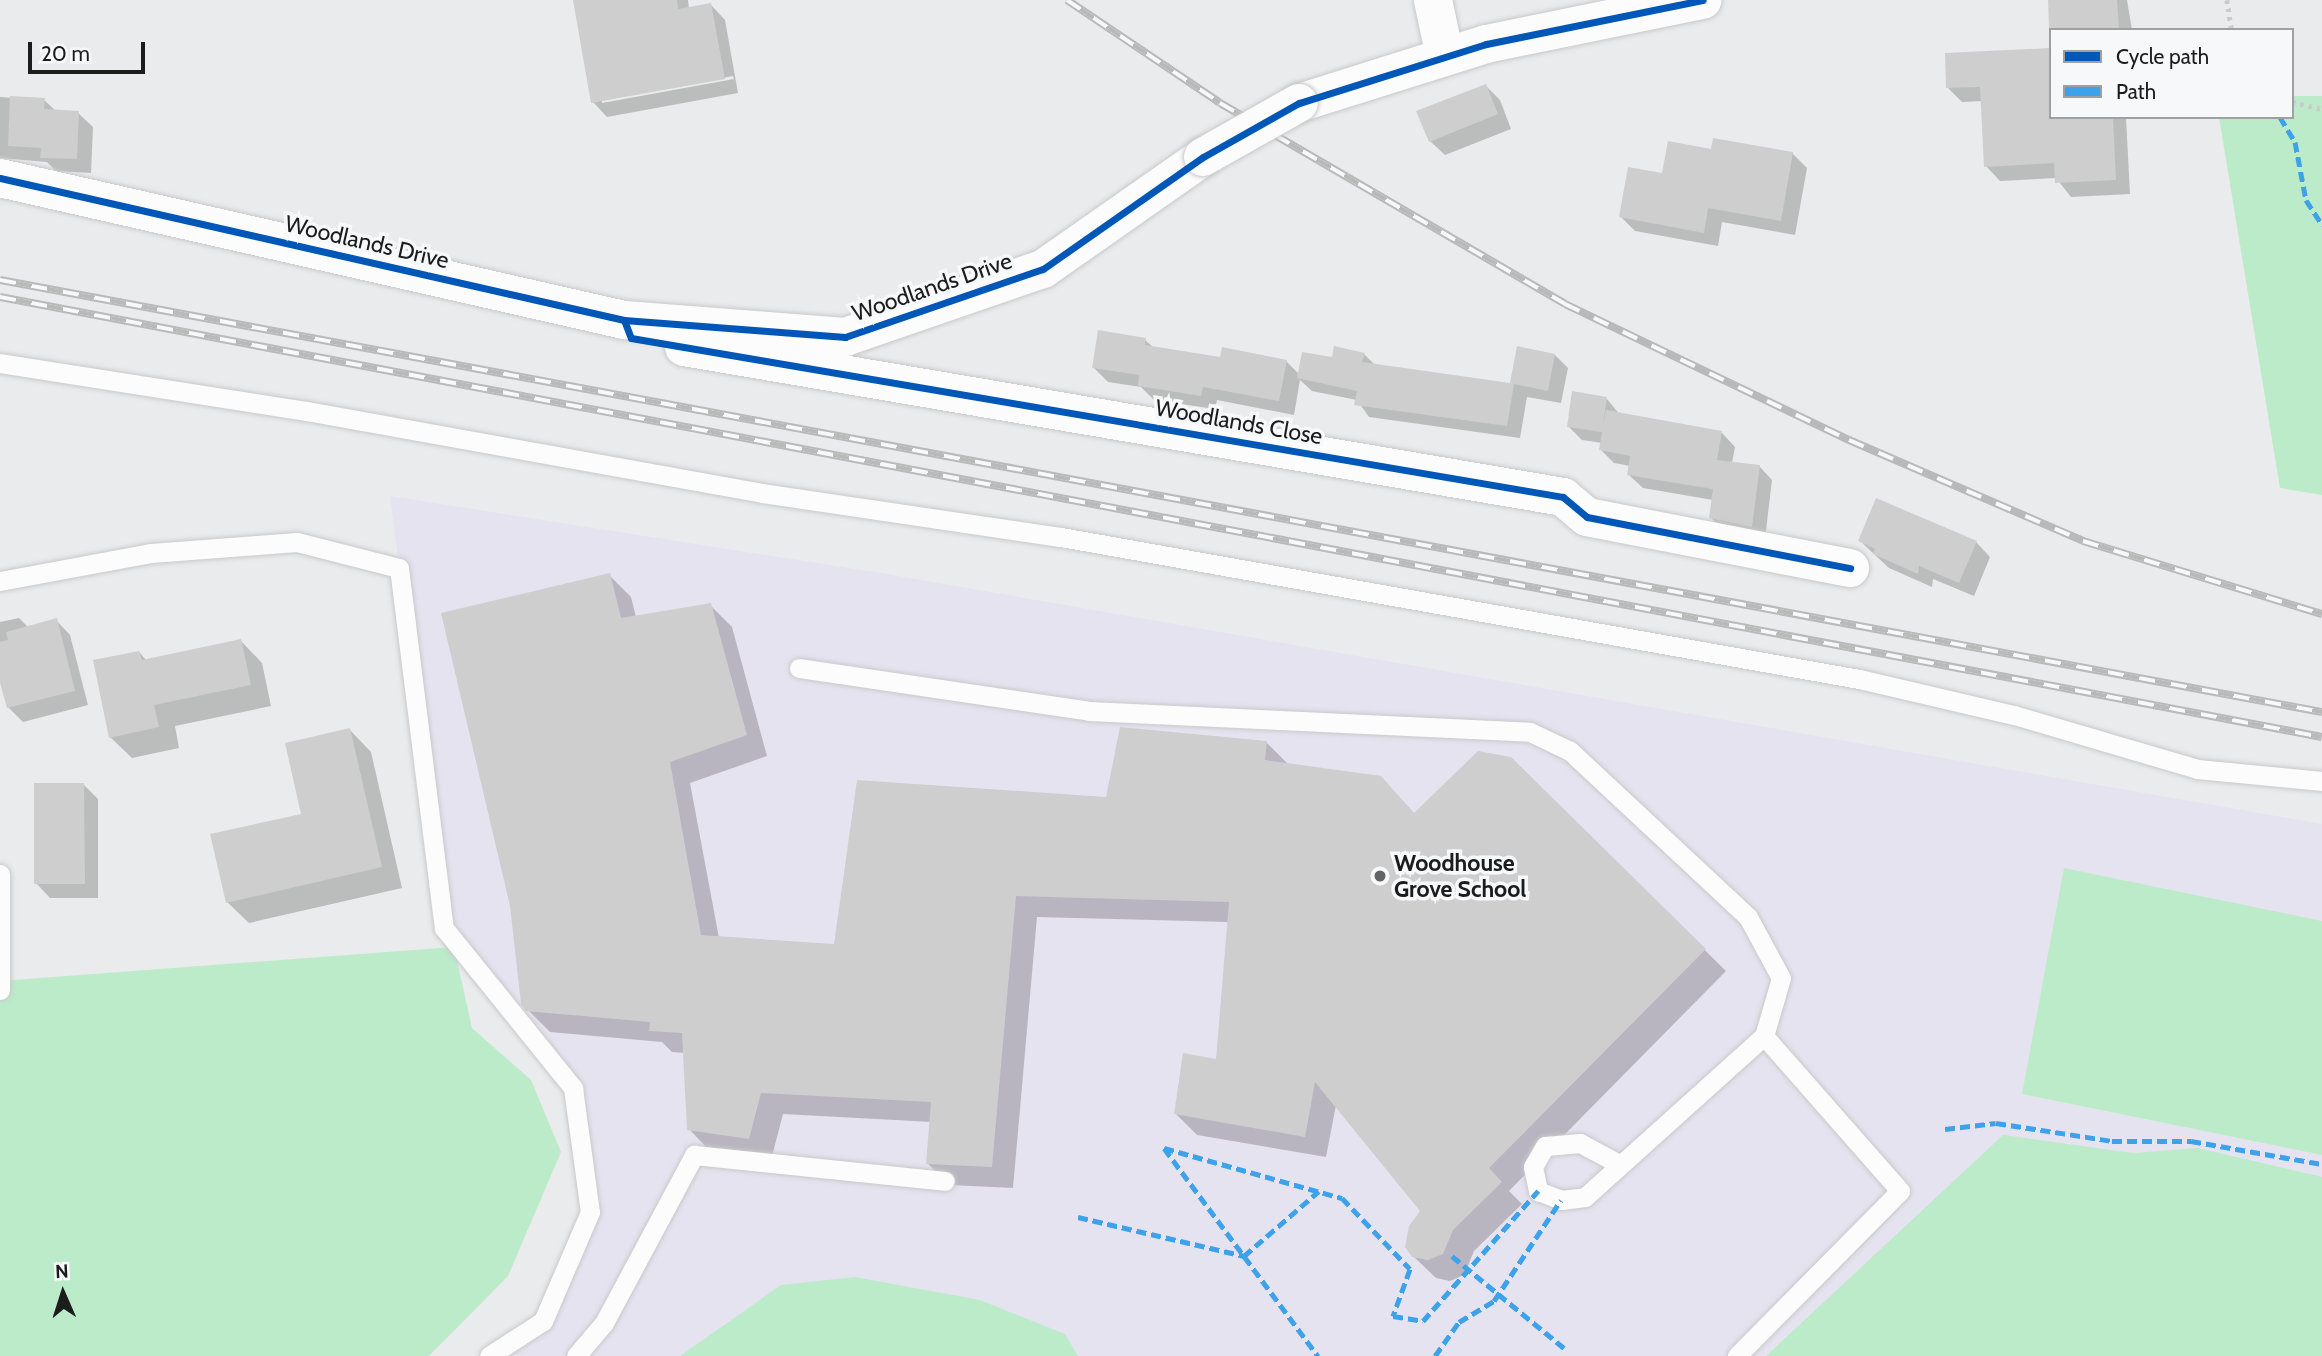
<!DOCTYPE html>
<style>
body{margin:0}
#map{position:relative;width:2322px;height:1356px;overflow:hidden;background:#eaebec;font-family:Cabin,sans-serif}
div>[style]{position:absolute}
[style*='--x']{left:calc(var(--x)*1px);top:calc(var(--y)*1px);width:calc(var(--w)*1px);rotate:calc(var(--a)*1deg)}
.education>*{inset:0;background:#e6e3f0}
.green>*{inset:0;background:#bcebca}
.shadow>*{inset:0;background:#0003}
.building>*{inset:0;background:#cececf}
.path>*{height:4.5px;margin-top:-2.25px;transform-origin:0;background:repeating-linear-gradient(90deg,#cbcbcc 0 3.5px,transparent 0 8.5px)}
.roads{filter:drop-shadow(0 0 2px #c8c9ca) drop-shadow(0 0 2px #c8c9ca)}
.lane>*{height:19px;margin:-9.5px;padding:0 9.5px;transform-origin:9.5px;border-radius:9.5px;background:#fcfcfc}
.street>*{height:38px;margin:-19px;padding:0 19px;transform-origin:19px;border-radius:19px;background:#fcfcfc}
.rail>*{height:8px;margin-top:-4px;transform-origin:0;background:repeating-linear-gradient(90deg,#f6f8fa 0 16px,#b8b9b9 0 32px);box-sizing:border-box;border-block:2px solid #b8b9b9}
.bridges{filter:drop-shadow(0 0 2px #c8c9ca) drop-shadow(0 0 2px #c8c9ca)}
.street-bridge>*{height:38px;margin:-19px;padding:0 19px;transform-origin:19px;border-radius:19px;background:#fcfcfc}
.quiet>*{height:5px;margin-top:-2.5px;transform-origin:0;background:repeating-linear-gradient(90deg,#3da2ea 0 10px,transparent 0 15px)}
.cycleway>*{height:7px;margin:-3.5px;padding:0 3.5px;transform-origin:3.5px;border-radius:3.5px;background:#0057b8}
.dots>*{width:19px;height:19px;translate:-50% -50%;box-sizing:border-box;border:4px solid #f6f8fa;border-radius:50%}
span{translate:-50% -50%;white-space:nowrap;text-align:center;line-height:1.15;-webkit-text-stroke:7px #f6f8fa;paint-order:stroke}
.street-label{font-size:23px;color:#1b1c1c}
.poi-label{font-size:23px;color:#1b1c1c;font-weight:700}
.left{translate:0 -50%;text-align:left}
.legend{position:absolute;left:2049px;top:28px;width:245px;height:91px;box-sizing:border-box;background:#f6f8fa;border:2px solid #9ea0a1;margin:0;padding:9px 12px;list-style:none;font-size:21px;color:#1b1c1c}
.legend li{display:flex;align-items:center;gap:14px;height:35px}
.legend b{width:35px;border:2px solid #9ea0a1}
.north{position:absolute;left:28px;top:1258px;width:70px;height:70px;-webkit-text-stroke:5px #f6f8fa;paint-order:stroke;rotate:357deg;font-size:19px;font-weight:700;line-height:28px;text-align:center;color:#1b1c1c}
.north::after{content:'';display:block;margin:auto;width:24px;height:32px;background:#1b1c1c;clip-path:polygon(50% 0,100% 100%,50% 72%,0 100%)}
.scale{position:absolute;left:28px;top:42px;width:117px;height:32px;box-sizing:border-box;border:4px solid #1b1c1c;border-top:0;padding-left:9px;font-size:21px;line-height:24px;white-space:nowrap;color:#1b1c1c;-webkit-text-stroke:5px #f6f8fa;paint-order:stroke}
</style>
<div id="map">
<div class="education">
<div style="clip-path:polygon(390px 496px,881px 573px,2322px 824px,2322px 1356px,489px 1356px,543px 1320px,590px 1212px,573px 1088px,444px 928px)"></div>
</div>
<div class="green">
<div style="clip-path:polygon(2292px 96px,2322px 96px,2322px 495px,2280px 488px,2219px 117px,2292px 117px)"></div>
<div style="clip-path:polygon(2064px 868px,2322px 921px,2322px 1155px,2022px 1094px)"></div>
<div style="clip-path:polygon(454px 947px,472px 1028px,531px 1080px,561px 1152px,508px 1276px,429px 1356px,0 1356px,0 981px)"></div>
<div style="clip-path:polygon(2003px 1135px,2133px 1153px,2198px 1148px,2322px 1177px,2322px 1356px,1766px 1356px)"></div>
<div style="clip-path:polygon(855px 1277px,980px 1300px,1065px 1334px,1078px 1356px,680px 1356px,781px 1285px)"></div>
</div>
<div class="shadow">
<div style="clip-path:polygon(evenodd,575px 0,688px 0,689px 9px,711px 5px,725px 20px,738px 93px,607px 117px,593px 102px,575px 0,733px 76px,734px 79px,602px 103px,602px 100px,733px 76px)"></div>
<div style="clip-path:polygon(2050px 0,2127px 0,2132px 30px,2051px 30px)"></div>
<div style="clip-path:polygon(2051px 50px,2051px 117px,2126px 117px,2130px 194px,2071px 197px,2056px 178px,2000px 181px,1986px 166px,1983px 101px,1962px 102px,1948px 88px)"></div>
<div style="clip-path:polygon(1486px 86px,1500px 100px,1511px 129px,1445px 155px,1430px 141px)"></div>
<div style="clip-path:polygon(0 97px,44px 100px,56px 111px,78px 113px,93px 127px,91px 173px,56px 171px,47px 162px,0 158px)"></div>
<div style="clip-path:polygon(1792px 153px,1807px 168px,1795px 235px,1722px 222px,1718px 246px,1635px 231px,1621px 217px,1663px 175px)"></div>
<div style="clip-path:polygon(1145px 340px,1154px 348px,1222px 359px,1286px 361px,1299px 374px,1333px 359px,1364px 354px,1376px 366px,1511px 385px,1555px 355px,1568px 368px,1561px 403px,1527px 397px,1520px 438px,1369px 417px,1357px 400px,1312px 391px,1300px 380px,1294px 415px,1217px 400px,1215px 409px,1154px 400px,1141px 387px,1108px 382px,1094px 368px)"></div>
<div style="clip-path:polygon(1607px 399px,1620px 415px,1722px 433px,1735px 447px,1732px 463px,1759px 466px,1772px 480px,1765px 539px,1725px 531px,1711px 518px,1713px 500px,1643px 488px,1629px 475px,1630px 466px,1614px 463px,1601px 450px,1602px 443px,1582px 440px,1568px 426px)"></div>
<div style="clip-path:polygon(1860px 541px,1976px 542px,1990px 557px,1974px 596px,1933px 579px,1932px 587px,1889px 568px)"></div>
<div style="clip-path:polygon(609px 575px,631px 597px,636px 617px,710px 605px,732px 627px,767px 756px,690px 783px,719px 938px,836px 946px,1107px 799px,1266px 742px,1288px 764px,1380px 777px,1415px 814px,1510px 758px,1726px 971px,1509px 1191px,1522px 1204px,1474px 1251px,1464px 1275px,1450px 1281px,1436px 1278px,1413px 1256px,1423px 1211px,1336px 1105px,1326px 1157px,1197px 1135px,1176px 1114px,1218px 1061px,1229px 922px,1037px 917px,1013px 1188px,950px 1185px,928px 1164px,932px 1122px,783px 1114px,771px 1160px,710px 1151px,689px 1129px,685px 1053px,672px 1052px,662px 1042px,550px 1032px,528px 1010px)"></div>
<div style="clip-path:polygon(19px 618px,29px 628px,56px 620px,70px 635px,88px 705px,23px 722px,8px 707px,0 676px,0 622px)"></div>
<div style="clip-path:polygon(241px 641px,262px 663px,271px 706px,175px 726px,179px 748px,132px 758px,110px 737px,139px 652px,147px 661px)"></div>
<div style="clip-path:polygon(350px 730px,371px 752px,402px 888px,249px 923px,227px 902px,303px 815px)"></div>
<div style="clip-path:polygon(84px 785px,98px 799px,98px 898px,50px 898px,36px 883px)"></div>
</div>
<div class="building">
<div style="clip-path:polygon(573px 0,677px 0,678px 9px,711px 3px,725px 79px,591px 103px)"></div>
<div style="clip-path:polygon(2048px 0,2117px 0,2119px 30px,2049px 30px)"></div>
<div style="clip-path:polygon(2051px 48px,2051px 117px,2113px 117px,2116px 180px,2055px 183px,2054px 163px,1984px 167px,1980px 87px,1946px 88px,1945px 53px)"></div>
<div style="clip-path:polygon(1486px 84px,1498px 114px,1429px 142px,1416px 111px)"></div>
<div style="clip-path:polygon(10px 96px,45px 98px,44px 109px,79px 111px,77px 159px,40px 158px,41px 148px,8px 146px)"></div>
<div style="clip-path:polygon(1713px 138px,1793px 152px,1781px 221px,1708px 208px,1704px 233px,1619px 217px,1628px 167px,1662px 173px,1668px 141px,1711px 149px)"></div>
<div style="clip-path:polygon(1098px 330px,1146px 338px,1145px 345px,1220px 357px,1222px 347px,1287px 360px,1279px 401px,1203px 387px,1201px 396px,1138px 386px,1139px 375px,1092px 368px)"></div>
<div style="clip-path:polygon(1334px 346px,1365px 353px,1362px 362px,1510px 383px,1517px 346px,1555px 354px,1548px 391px,1514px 384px,1507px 426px,1354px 405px,1357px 391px,1297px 378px,1302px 352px,1332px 357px)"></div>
<div style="clip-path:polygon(1572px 391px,1607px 397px,1603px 425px,1606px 410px,1722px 431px,1717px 460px,1760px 465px,1752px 527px,1709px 518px,1713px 489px,1627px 475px,1630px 456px,1599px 450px,1602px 432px,1567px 427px)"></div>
<div style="clip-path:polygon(1876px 498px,1977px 541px,1959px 583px,1919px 566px,1918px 574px,1873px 554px,1875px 549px,1858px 541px)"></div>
<div style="clip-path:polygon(610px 573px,621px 618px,711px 603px,747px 735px,670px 762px,701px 935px,834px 944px,857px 780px,1106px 797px,1120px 727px,1267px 741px,1265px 760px,1381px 776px,1414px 813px,1478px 751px,1511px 757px,1706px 949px,1489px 1168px,1502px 1182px,1453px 1230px,1443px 1254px,1428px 1260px,1412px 1257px,1405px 1247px,1409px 1226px,1420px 1211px,1315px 1082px,1305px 1137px,1174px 1114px,1183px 1053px,1216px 1059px,1229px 902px,1016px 896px,992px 1167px,926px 1164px,931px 1102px,761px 1093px,749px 1139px,687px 1130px,682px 1033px,649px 1031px,650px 1022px,526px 1011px,521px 1004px,510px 906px,441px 613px)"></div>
<div style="clip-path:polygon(57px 618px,75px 691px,7px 708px,0 683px,0 642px,8px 640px,6px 632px)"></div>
<div style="clip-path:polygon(241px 639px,251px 685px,154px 705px,159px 727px,109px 738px,93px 660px,139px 651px,142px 660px)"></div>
<div style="clip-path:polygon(350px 728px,382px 867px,226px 903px,210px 834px,301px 814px,285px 743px)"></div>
<div style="clip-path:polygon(34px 783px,84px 783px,85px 884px,34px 884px)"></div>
</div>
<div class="path">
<div style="--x:2227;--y:0;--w:30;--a:81"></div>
<div style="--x:2292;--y:102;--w:31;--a:13"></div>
</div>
<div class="roads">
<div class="lane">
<div style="--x:0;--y:363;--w:311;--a:8.9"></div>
<div style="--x:307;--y:411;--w:462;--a:10.2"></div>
<div style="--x:762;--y:493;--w:302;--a:8.4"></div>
<div style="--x:1061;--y:537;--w:811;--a:10.09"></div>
<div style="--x:1859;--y:679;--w:159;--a:13.1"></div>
<div style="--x:2014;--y:715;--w:191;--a:16.4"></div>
<div style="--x:2197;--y:769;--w:126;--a:5.5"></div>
<div style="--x:0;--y:581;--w:154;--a:-10.5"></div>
<div style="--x:151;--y:553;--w:146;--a:-4.3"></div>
<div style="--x:297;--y:542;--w:105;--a:14.3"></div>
<div style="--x:399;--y:568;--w:363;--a:82.9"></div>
<div style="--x:444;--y:928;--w:206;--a:51.1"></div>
<div style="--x:573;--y:1088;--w:125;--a:82.2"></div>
<div style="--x:590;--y:1212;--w:119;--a:113.3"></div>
<div style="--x:543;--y:1321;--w:64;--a:147.1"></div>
<div style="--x:799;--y:668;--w:293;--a:8.4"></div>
<div style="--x:1089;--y:711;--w:441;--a:2.7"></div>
<div style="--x:1530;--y:732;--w:44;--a:25.4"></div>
<div style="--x:1570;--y:751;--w:243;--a:43"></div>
<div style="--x:1748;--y:917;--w:69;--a:61.6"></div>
<div style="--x:1781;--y:978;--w:60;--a:106.3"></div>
<div style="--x:1764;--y:1036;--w:206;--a:48.7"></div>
<div style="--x:1900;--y:1191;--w:232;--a:134.7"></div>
<div style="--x:0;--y:874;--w:116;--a:90"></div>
<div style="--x:1619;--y:1164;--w:44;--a:-151.7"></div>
<div style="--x:1580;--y:1143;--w:35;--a:175"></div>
<div style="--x:1545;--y:1146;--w:24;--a:120"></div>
<div style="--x:1533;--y:1167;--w:25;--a:78"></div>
<div style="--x:1538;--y:1191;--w:25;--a:21"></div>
<div style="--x:1561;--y:1200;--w:24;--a:-7"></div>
<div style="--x:1585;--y:1197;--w:241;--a:-42"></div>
<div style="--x:576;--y:1356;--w:43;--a:-49.7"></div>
<div style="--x:604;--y:1323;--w:191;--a:-61.8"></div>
<div style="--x:694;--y:1155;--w:252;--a:5.9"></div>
</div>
<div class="street">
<div style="--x:1433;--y:0;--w:58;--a:78.1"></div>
<div style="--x:1299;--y:103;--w:196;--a:-17.5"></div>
<div style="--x:1486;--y:44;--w:221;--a:-11.5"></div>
<div style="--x:0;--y:178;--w:640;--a:12.82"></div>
<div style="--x:624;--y:320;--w:222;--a:4.4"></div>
<div style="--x:845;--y:337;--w:209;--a:-19"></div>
<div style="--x:1043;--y:269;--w:195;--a:-35"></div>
<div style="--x:684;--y:347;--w:892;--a:9.68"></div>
<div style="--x:1563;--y:497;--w:31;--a:40"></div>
<div style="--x:1587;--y:517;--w:268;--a:11"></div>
</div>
</div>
<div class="rail">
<div style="--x:1067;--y:0;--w:184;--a:33.9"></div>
<div style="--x:1220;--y:103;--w:399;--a:30.2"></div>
<div style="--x:1565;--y:304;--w:315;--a:25.6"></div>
<div style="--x:1849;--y:440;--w:255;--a:23.3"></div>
<div style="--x:2083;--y:541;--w:250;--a:17"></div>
<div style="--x:0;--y:280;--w:2362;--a:10.54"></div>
<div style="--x:0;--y:297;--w:2363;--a:10.73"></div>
</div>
<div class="bridges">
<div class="street-bridge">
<div style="--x:1203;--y:157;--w:110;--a:-29.4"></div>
</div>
</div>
<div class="quiet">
<div style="--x:2280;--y:117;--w:29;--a:59"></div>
<div style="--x:2295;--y:142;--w:59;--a:79.3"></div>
<div style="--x:2306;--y:200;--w:30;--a:57"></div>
<div style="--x:1945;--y:1129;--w:51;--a:-6.7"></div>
<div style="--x:1996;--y:1123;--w:117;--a:8.8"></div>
<div style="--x:2112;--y:1141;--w:79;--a:0"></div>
<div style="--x:2191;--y:1141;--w:133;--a:10"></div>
<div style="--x:1164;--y:1148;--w:185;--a:15.7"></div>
<div style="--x:1342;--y:1198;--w:98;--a:46.2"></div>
<div style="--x:1410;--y:1269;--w:50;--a:109.9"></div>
<div style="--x:1393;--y:1316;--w:30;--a:9"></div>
<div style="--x:1423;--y:1321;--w:174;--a:-48.5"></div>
<div style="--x:1164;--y:1148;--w:259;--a:53.5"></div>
<div style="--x:1078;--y:1217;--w:171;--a:13.2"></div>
<div style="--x:1244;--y:1256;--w:99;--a:-40.9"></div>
<div style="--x:1452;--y:1256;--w:145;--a:39.4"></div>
<div style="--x:1435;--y:1356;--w:42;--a:-54.8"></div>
<div style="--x:1459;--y:1322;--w:41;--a:-31"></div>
<div style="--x:1494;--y:1301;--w:121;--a:-56.4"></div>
</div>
<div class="cycleway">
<div style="--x:0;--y:178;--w:640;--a:12.82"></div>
<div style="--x:624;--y:320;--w:222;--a:4.4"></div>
<div style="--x:845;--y:337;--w:209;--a:-19"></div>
<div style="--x:1043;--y:269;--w:195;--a:-35"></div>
<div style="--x:1203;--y:157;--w:110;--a:-29.4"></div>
<div style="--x:1299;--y:103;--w:196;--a:-17.5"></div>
<div style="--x:1486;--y:44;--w:221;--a:-11.5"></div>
<div style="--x:624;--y:320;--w:19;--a:69"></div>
<div style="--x:631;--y:338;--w:945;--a:9.68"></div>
<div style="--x:1563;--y:497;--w:31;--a:40"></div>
<div style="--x:1587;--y:517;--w:268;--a:11"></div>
</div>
<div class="dots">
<div style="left:1380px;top:876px;background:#636465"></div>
</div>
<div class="street-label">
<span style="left:367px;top:242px;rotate:13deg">Woodlands Drive</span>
<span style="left:932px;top:287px;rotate:-19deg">Woodlands Drive</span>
<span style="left:1239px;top:422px;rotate:10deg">Woodlands Close</span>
</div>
<div class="poi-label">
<span class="left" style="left:1394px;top:876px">Woodhouse<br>Grove School</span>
</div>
<ul class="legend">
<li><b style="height:9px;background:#0057b8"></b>Cycle path</li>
<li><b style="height:9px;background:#3da2ea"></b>Path</li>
</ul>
<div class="north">N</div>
<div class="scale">20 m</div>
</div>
